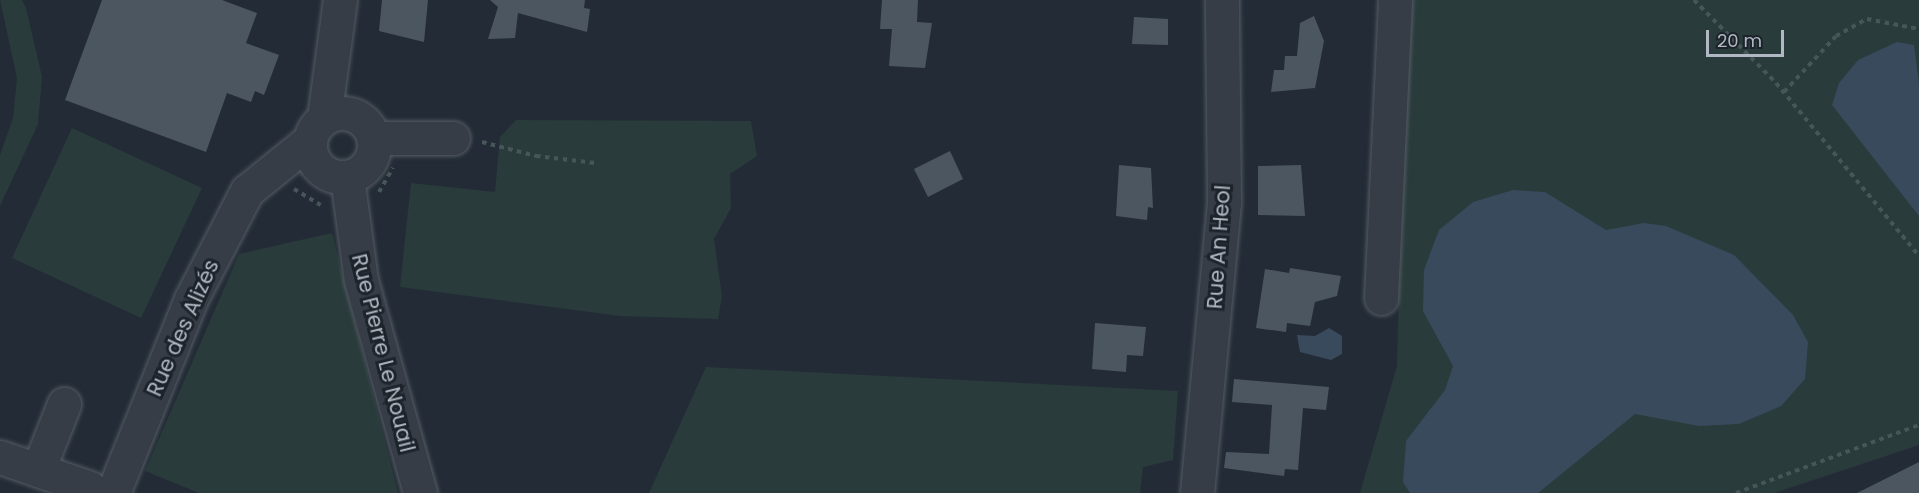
<!DOCTYPE html>
<meta charset="utf-8">
<style>
body{margin:0}
#map{position:relative;width:1919px;height:493px;overflow:hidden;background:#232c36;font-family:Poppins,sans-serif}
div>[style]{position:absolute}
[style*='--x']{left:calc(var(--x)*1px);top:calc(var(--y)*1px);width:calc(var(--w)*1px);rotate:calc(var(--a)*1deg)}
.green>*{inset:0;background:#293b3b}
.water>*{inset:0;background:#3a4a5d}
.building>*{inset:0;background:#4c5661}
.path>*{height:4px;margin-top:-2px;transform-origin:0;background:repeating-linear-gradient(90deg,#475658 0 4.5px,transparent 0 9px)}
.roads{filter:drop-shadow(0 0 2px #545b64) drop-shadow(0 0 2px #545b64)}
.minor>*{height:33px;margin:-16.5px;padding:0 16.5px;transform-origin:16.5px;border-radius:16.5px;background:#363d47}
.minor>.ring{margin:-16.5px;padding:0;box-sizing:content-box;background:none;border:33px solid #363d47;border-radius:50%}
span{translate:-50% -50%;white-space:nowrap;text-align:center;line-height:1.15;-webkit-text-stroke:6px #1c232b;paint-order:stroke}
.street-label{font-size:21px;color:#b1b8c3}
.scale{position:absolute;left:1706px;top:30px;width:78px;height:27px;box-sizing:border-box;border:3px solid #b1b8c3;border-top:0;padding-left:8px;font-size:18px;line-height:21px;white-space:nowrap;color:#b1b8c3;-webkit-text-stroke:4px #1c232b;paint-order:stroke}
</style>
<div id="map">
<div class="green">
<div style="clip-path:polygon(0 0,22px 0,26px 8px,42px 77px,38px 124px,0 206px,0 155px,13px 118px,17px 78px)"></div>
<div style="clip-path:polygon(1406px 0,1919px 0,1919px 445px,1774px 493px,1360px 493px,1397px 366px)"></div>
<div style="clip-path:polygon(516px 120px,751px 121px,757px 156px,730px 174px,731px 208px,714px 239px,722px 296px,718px 319px,620px 316px,400px 287px,411px 183px,495px 192px,500px 137px)"></div>
<div style="clip-path:polygon(72px 128px,202px 188px,141px 318px,12px 258px)"></div>
<div style="clip-path:polygon(332px 233px,398px 493px,199px 493px,145px 471px,239px 254px)"></div>
<div style="clip-path:polygon(706px 367px,1178px 391px,1173px 460px,1143px 467px,1140px 493px,649px 493px)"></div>
</div>
<div class="water">
<div style="clip-path:polygon(1897px 42px,1914px 45px,1919px 84px,1919px 216px,1832px 105px,1839px 83px,1858px 60px)"></div>
<div style="clip-path:polygon(1513px 190px,1545px 192px,1606px 230px,1644px 223px,1666px 226px,1734px 255px,1793px 315px,1808px 342px,1805px 379px,1781px 406px,1739px 424px,1699px 426px,1635px 414px,1538px 493px,1410px 493px,1403px 482px,1406px 441px,1445px 390px,1453px 366px,1423px 311px,1424px 270px,1439px 230px,1473px 202px)"></div>
<div style="clip-path:polygon(1329px 328px,1342px 336px,1342px 354px,1331px 360px,1300px 352px,1297px 335px,1315px 336px)"></div>
</div>
<div class="building">
<div style="clip-path:polygon(102px 0,222px 0,257px 13px,246px 43px,279px 55px,264px 95px,255px 91px,251px 102px,227px 93px,206px 152px,65px 100px)"></div>
<div style="clip-path:polygon(382px 0,428px 0,424px 42px,379px 31px)"></div>
<div style="clip-path:polygon(490px 0,585px 0,584px 8px,590px 9px,587px 32px,518px 13px,515px 38px,488px 39px,498px 7px)"></div>
<div style="clip-path:polygon(882px 0,918px 0,917px 22px,932px 23px,925px 68px,889px 66px,892px 29px,880px 29px)"></div>
<div style="clip-path:polygon(1314px 16px,1324px 41px,1315px 88px,1271px 92px,1274px 70px,1284px 70px,1285px 56px,1297px 56px,1300px 23px)"></div>
<div style="clip-path:polygon(1134px 17px,1168px 19px,1168px 45px,1132px 44px)"></div>
<div style="clip-path:polygon(950px 151px,963px 179px,928px 197px,914px 169px)"></div>
<div style="clip-path:polygon(1119px 165px,1151px 168px,1153px 208px,1148px 207px,1147px 220px,1116px 216px)"></div>
<div style="clip-path:polygon(1301px 165px,1305px 216px,1258px 215px,1258px 166px)"></div>
<div style="clip-path:polygon(1290px 268px,1341px 276px,1337px 296px,1315px 302px,1310px 326px,1287px 323px,1286px 332px,1256px 328px,1265px 269px,1289px 273px)"></div>
<div style="clip-path:polygon(1095px 323px,1146px 327px,1143px 356px,1127px 355px,1126px 372px,1092px 369px)"></div>
<div style="clip-path:polygon(1234px 379px,1329px 387px,1326px 410px,1303px 408px,1298px 470px,1285px 469px,1284px 476px,1224px 468px,1226px 452px,1269px 454px,1272px 405px,1232px 402px)"></div>
<div style="clip-path:polygon(1919px 462px,1919px 493px,1857px 493px)"></div>
</div>
<div class="path">
<div style="--x:1694;--y:0;--w:117;--a:45.3"></div>
<div style="--x:1776;--y:83;--w:224;--a:50.4"></div>
<div style="--x:1784;--y:92;--w:76;--a:-47.1"></div>
<div style="--x:1836;--y:36;--w:35;--a:-29"></div>
<div style="--x:1867;--y:19;--w:53;--a:10.9"></div>
<div style="--x:482;--y:142;--w:56;--a:14.5"></div>
<div style="--x:536;--y:156;--w:60;--a:6.7"></div>
<div style="--x:294;--y:189;--w:31;--a:31"></div>
<div style="--x:379;--y:192;--w:28;--a:-60"></div>
<div style="--x:1736;--y:493;--w:195;--a:-20.4"></div>
</div>
<div class="roads">
<div class="minor">
<div class="ring" style="left:310px;top:113px;width:31px;height:31px"></div>
<div style="--x:324;--y:118;--w:119;--a:-82.3"></div>
<div style="--x:374;--y:138;--w:79;--a:0"></div>
<div style="--x:347;--y:177;--w:104;--a:82.3"></div>
<div style="--x:361;--y:280;--w:221;--a:74.5"></div>
<div style="--x:1381;--y:298;--w:298;--a:-87.3"></div>
<div style="--x:0;--y:457;--w:95;--a:19"></div>
<div style="--x:38;--y:470;--w:71;--a:-68.5"></div>
<div style="--x:113;--y:493;--w:209;--a:-68.1"></div>
<div style="--x:191;--y:299;--w:122;--a:-62.6"></div>
<div style="--x:247;--y:191;--w:81;--a:-39"></div>
<div style="--x:1197;--y:493;--w:291;--a:-84.7"></div>
<div style="--x:1224;--y:203;--w:203;--a:-90.6"></div>
</div>
</div>
<div class="street-label">
<span style="left:1219px;top:247px;rotate:-86deg">Rue An Heol</span>
<span style="left:183px;top:328px;rotate:-66deg">Rue des Alizés</span>
<span style="left:383px;top:353px;rotate:76deg">Rue Pierre Le Nouail</span>
</div>
<div class="scale">20 m</div>
</div>
